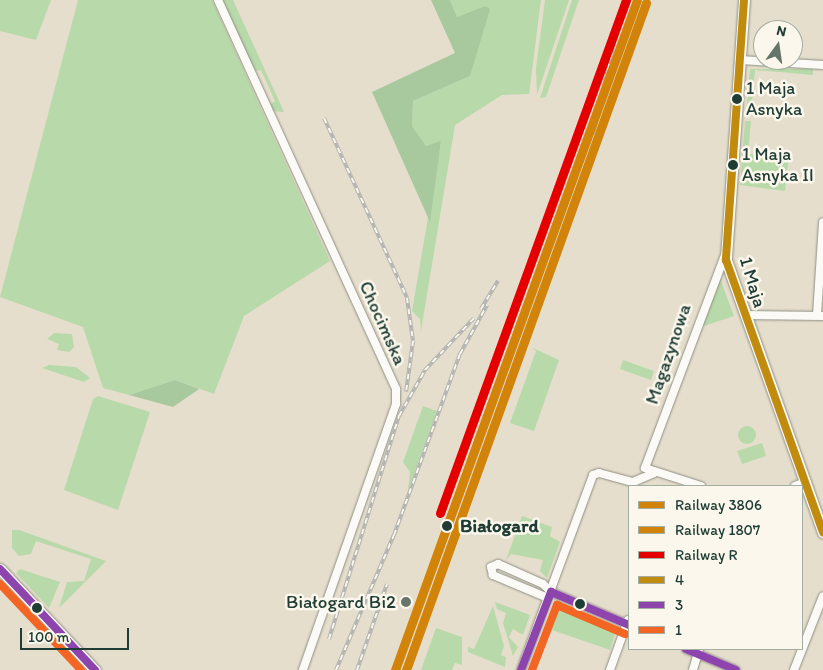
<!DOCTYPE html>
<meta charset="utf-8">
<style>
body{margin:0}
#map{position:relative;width:823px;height:670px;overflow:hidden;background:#e6decc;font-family:Itim,sans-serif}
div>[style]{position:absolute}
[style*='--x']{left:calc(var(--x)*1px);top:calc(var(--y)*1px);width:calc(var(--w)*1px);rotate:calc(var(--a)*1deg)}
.green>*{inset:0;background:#b8d9a9}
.round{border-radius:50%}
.forest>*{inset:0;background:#a8c89e}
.roads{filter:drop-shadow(0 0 1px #8e8f84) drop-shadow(0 0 1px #8e8f84)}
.street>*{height:8px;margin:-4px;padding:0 4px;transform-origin:4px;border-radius:4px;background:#fbfaf7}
.secondary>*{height:11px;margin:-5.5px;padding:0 5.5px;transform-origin:5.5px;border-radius:5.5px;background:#fbfaf7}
.rail>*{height:4px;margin-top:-2px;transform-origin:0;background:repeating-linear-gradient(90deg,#fbf7ec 0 5.5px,#b2b4b1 0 11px);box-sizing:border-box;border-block:1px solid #b2b4b1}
.bus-1>*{height:8px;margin:-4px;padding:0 4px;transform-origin:4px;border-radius:4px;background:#c18c0d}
.bus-2>*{height:8px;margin:-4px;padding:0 4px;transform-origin:4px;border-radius:4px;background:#8e44ad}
.bus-3>*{height:8px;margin:-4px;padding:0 4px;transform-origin:4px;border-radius:4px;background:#f26522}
.rail-1>*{height:9px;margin:-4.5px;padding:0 4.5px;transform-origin:4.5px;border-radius:4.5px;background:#d2830a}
.rail-2>*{height:9px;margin:-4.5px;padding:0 4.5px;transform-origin:4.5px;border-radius:4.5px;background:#d2830a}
.rail-3>*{height:9px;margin:-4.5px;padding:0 4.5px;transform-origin:4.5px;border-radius:4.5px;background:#e50000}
.dots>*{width:14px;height:14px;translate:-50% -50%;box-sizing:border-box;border:2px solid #fbf7ec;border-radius:50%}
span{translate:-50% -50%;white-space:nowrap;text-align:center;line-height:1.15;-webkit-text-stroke:5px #fbf7ec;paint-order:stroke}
.bus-label{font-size:18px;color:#1f3d34}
.left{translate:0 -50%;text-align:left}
.street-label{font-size:19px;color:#1f3d34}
.stop-label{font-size:19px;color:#1f3d34;font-weight:700}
.poi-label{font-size:19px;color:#1f3d34}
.right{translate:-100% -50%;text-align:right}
.legend{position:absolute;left:628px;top:485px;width:175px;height:165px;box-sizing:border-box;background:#fbf7ec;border:1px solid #a3ada2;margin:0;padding:6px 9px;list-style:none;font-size:15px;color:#1f3d34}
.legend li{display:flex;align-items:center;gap:10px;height:25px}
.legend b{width:25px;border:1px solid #a3ada2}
.north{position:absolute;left:753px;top:20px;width:50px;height:50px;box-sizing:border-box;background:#fbf7ec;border:1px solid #a3ada2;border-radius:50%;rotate:14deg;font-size:14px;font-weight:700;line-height:20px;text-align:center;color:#1f3d34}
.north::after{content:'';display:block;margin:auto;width:18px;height:22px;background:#657569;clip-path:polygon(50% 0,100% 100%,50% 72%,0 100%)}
.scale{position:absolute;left:20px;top:628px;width:109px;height:22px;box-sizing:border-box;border:2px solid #1f3d34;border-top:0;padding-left:6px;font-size:15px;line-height:18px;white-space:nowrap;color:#1f3d34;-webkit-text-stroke:4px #fbf7ec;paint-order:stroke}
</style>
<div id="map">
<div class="green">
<div style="clip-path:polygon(0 0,51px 0,36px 40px,0 31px)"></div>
<div style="clip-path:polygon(78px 0,212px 0,330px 261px,244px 316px,214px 394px,175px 380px,129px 395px,103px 388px,83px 327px,0 297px)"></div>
<div style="clip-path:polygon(222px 0,233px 0,284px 112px,272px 111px,270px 105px,275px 101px,261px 70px,254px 71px)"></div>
<div style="clip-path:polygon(450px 0,541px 0,529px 94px,502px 95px,455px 125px,421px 331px,420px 319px,412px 311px,441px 142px,426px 146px,412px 126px,413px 101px,470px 76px,485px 6px,457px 17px)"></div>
<div style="clip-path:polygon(545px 0,569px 0,537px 95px,536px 68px)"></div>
<div style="clip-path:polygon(572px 0,579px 0,546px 97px,540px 98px)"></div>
<div style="clip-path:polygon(750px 69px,813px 69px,813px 75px,755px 70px,751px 113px,746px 113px)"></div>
<div style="clip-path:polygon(745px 121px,751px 121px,748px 154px,789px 156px,785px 191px,740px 185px)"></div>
<div style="clip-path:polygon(718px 273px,734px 316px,701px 327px)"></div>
<div style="clip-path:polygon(54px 333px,72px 334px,74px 347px,69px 352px,57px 350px,59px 344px,47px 339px)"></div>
<div style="clip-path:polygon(531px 347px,559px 360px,534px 431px,510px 423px,536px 351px)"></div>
<div style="clip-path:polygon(623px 360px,654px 371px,651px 380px,620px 369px)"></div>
<div style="clip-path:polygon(49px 365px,76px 367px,90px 378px,84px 382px,42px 368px)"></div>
<div style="clip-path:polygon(98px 396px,150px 412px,118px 510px,64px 490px,93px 399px)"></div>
<div style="clip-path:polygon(423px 406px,437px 411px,408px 490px,410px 472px,403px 462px)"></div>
<div class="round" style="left:738px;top:426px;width:18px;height:18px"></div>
<div style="clip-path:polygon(762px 443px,766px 456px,742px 464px,737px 451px)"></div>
<div style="clip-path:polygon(522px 516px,552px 527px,550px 536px,560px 542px,547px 578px,540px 571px,543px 560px,511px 554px,506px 560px)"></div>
<div style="clip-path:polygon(12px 530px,19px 530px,106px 561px,59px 608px,67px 582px,84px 581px,91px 559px,36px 541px,31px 554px,19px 556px,12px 548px)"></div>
<div style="clip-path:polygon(20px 569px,60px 582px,49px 608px,16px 573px)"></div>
<div style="clip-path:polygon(495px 602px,530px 615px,523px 635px,513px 629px,509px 637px,518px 647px,513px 656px,503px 623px,506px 613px,497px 609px)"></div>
<div style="clip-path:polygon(493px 606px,504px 646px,501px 655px,506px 657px,505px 667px,468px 652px,468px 647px,474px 649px)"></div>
<div style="clip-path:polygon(560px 606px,616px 630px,610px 650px,549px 629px)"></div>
<div style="clip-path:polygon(436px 628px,462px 637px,462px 665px,455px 663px,452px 670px,421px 670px)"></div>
</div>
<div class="forest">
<div style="clip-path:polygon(431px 0,450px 0,457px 17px,485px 6px,490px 9px,470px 76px,413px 101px,412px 126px,426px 146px,441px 141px,430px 222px,372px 92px,455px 53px)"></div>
<div style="clip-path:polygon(175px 380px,199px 389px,173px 407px,129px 395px)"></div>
</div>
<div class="roads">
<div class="street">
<div style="--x:218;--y:0;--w:428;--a:65.4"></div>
<div style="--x:396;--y:389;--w:15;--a:90"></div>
<div style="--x:396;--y:404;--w:282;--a:109.3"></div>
<div style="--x:740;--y:60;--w:83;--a:3.4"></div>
<div style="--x:745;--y:315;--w:78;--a:0.7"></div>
<div style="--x:817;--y:315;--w:93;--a:-86.3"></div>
<div style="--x:701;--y:486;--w:59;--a:-162.2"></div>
<div style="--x:645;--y:468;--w:231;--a:-69.4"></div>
<div style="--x:795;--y:486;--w:11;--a:-22"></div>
<div style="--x:551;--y:592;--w:85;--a:22.9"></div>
<div style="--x:548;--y:598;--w:60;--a:-157.3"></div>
<div style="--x:493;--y:575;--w:8;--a:-104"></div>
<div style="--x:491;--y:567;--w:8;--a:-23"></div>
<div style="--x:498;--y:564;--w:49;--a:24"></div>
<div style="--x:543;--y:584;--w:11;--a:45"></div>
<div style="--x:686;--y:649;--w:54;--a:22.8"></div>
<div style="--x:521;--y:670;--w:208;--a:-69.7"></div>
<div style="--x:593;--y:475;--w:6;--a:-18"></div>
<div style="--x:599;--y:473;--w:35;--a:15"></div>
<div style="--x:633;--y:482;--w:23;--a:-23"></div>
<div style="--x:610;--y:670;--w:53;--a:-70.2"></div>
<div style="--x:693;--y:670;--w:22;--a:-74"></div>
<div style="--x:794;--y:670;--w:79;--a:-68.6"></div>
</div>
<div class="secondary">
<div style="--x:744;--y:0;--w:261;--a:94"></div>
<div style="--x:726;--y:260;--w:289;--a:70.4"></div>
<div style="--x:0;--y:569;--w:139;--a:46.8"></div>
</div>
</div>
<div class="rail">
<div style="--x:324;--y:118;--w:198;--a:65.2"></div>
<div style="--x:407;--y:298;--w:43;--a:82.1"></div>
<div style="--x:413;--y:341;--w:51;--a:97.8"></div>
<div style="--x:593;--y:134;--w:138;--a:-77"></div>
<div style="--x:481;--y:309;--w:33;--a:-59"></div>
<div style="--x:329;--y:639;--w:234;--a:-72.6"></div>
<div style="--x:399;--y:416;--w:53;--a:-60.5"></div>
<div style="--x:425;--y:370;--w:71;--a:-46.7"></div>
<div style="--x:336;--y:670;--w:147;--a:-66.8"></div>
<div style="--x:394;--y:535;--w:193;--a:-70"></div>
<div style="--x:460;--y:354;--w:56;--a:-61.1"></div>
<div style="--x:357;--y:670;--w:91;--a:-70.8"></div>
<div style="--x:406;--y:670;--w:712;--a:-70.14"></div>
</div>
<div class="bus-1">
<div style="--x:744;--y:0;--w:261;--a:94"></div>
<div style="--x:726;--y:260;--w:289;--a:70.4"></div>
</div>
<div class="bus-2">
<div style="--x:0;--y:569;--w:139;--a:46.8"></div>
<div style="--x:686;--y:649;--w:54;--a:22.8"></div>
<div style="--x:521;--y:670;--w:84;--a:-69"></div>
<div style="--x:551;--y:592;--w:85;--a:22.9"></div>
</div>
<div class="bus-3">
<div style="--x:0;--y:584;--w:118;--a:46.7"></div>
<div style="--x:532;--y:670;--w:70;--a:-69"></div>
<div style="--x:557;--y:605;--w:74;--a:23.1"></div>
</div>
<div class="rail-1">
<div style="--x:395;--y:670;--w:712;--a:-70.14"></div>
</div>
<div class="rail-2">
<div style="--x:406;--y:670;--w:709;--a:-70.21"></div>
</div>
<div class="rail-3">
<div style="--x:440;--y:513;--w:546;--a:-70.07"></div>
</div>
<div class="dots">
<div style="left:737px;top:99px;background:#1f3d34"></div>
<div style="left:733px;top:165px;background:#1f3d34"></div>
<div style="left:447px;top:526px;background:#1f3d34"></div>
<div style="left:406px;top:602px;background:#657569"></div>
<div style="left:580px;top:604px;background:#1f3d34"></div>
<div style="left:37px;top:608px;background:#1f3d34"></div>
</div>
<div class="bus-label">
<span class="left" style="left:746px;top:99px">1 Maja<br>Asnyka</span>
<span class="left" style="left:742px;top:165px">1 Maja<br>Asnyka II</span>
</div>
<div class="street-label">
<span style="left:753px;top:282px;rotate:73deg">1 Maja</span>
<span style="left:383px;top:323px;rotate:66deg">Chocimska</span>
<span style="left:668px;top:354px;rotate:-71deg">Magazynowa</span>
</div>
<div class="stop-label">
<span class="left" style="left:460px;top:526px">Białogard</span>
</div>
<div class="poi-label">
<span class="right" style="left:396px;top:602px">Białogard Bi2</span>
</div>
<ul class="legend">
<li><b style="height:6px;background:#d2830a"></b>Railway 3806</li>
<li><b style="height:6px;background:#d2830a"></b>Railway 1807</li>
<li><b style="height:6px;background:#e50000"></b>Railway R</li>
<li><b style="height:6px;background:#c18c0d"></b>4</li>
<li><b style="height:6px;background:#8e44ad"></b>3</li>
<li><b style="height:6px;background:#f26522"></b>1</li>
</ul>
<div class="north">N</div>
<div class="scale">100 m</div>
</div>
